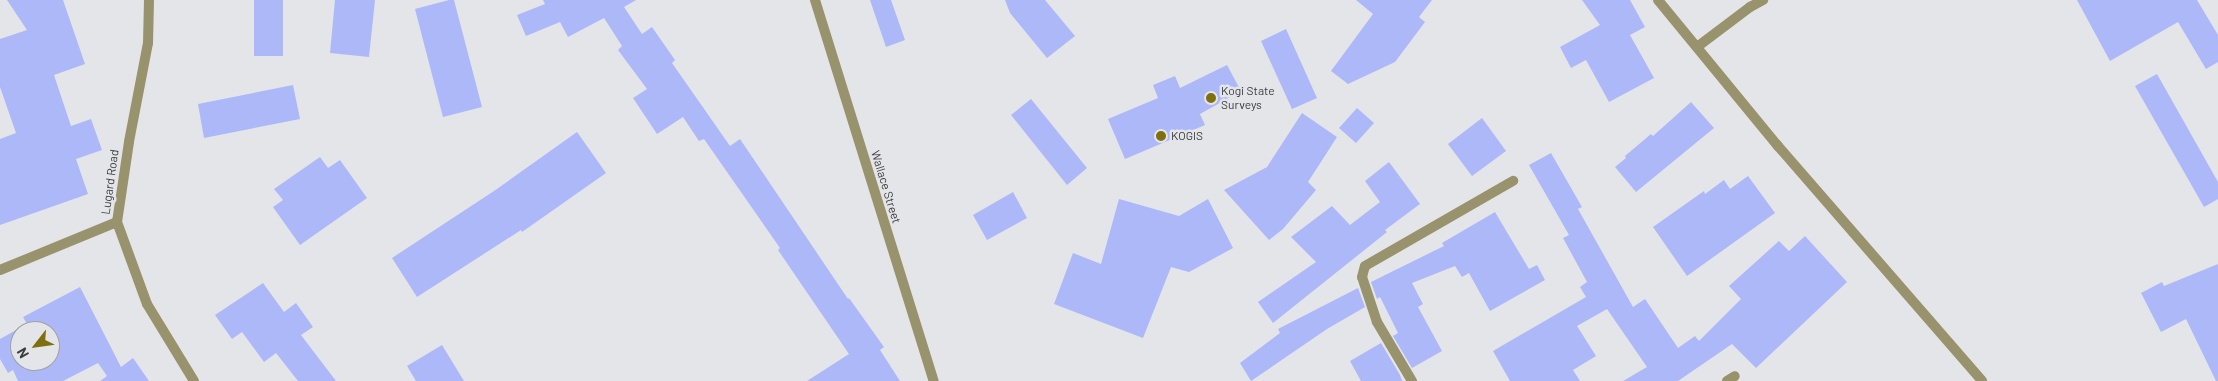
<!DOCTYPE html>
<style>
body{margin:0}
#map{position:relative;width:2218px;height:381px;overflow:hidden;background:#e4e5e9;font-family:Barlow,sans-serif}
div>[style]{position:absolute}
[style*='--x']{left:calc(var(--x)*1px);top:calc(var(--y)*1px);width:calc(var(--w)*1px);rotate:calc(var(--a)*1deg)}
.building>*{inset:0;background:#acb8f8}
.minor>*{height:10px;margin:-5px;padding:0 5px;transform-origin:5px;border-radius:5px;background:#98926d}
.dots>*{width:14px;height:14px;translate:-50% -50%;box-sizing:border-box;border:2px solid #e4e5e9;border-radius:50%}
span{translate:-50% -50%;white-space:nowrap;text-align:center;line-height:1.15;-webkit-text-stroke:5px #e4e5e9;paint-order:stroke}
.poi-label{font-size:12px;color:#3c3c3e}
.left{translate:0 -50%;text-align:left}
.street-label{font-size:12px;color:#3c3c3e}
.north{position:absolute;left:10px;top:321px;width:50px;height:50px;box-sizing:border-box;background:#e4e5e9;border:1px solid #a1a1a5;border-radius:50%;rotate:240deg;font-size:14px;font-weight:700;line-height:20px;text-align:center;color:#3c3c3e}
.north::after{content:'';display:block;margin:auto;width:18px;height:22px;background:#7f6f0d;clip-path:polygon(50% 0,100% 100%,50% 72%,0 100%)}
</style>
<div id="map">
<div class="building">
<div style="clip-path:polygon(7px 0,63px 0,85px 64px,54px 75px,71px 126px,91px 119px,102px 150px,76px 159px,88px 194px,0 225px,0 139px,16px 133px,0 87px,0 39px,27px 30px)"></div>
<div style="clip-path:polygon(254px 0,283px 0,283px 56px,254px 56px)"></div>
<div style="clip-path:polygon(335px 0,375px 0,369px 57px,330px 53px)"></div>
<div style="clip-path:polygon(449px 0,454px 0,482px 107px,443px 117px,415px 9px)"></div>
<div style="clip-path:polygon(543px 0,636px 0,624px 7px,642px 34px,652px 27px,675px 60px,672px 63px,730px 146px,740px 139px,848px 299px,849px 298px,884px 347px,880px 350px,900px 381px,807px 381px,849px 354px,778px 250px,780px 248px,704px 139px,699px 141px,683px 117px,657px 134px,633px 98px,647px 89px,618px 50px,622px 46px,604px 18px,568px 37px,560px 22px,526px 36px,517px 15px,545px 4px)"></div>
<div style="clip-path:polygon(870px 0,891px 0,905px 40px,886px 47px)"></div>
<div style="clip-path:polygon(1005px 0,1045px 0,1075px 36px,1047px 58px,1010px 13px)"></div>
<div style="clip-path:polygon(1356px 0,1432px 0,1419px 17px,1425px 22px,1395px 62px,1348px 84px,1331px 71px,1373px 14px)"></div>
<div style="clip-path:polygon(1582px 0,1630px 0,1645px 27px,1630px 35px,1654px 78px,1609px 102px,1586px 60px,1571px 68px,1560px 47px,1600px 25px)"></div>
<div style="clip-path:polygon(2077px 0,2197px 0,2218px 35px,2218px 62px,2206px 69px,2178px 22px,2110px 61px)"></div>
<div style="clip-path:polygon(1286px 29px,1317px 98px,1292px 109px,1261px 41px)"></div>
<div style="clip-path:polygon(1227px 65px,1241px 91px,1200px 114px,1205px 125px,1125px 159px,1108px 119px,1158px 98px,1153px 85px,1175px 76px,1180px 88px)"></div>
<div style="clip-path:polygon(2157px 74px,2218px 182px,2218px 199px,2204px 207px,2135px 86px)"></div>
<div style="clip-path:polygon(293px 85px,300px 119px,204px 138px,198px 104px)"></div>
<div style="clip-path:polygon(1031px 99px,1087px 168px,1067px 185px,1011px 115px)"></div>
<div style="clip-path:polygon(1691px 102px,1714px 128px,1636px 192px,1615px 167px,1626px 158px,1625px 156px,1651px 134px,1653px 136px)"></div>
<div style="clip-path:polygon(1357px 108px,1374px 123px,1356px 143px,1339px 128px)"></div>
<div style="clip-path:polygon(1302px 113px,1337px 137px,1308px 182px,1316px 190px,1283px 229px,1269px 240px,1224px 190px,1267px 167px)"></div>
<div style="clip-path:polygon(1482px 118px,1506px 151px,1472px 176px,1448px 144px)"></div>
<div style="clip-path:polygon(577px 132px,606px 173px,522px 232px,521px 230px,417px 297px,392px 258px,494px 191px)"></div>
<div style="clip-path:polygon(1551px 153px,1582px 207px,1578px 209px,1633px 307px,1645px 299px,1678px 348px,1695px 336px,1699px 341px,1741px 299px,1729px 286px,1779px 241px,1789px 251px,1805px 236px,1847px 282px,1756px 368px,1732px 344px,1678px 381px,1623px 381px,1647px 367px,1607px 309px,1577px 326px,1596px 356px,1573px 370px,1580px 381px,1510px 381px,1493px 351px,1586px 297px,1580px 287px,1587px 282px,1563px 238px,1569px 235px,1529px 165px)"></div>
<div style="clip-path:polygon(320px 157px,328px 168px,340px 160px,367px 198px,300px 245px,273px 207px,283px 200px,274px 189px)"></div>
<div style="clip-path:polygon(1389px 162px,1420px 204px,1385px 230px,1387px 232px,1273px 323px,1258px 302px,1316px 262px,1291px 237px,1332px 206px,1350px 225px,1380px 202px,1365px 181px)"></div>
<div style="clip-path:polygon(1748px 176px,1775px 213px,1687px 276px,1653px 227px,1704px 191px,1705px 194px,1724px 180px,1730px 189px)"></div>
<div style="clip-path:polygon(1013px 192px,1027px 218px,987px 240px,973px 215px)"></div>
<div style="clip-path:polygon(1119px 199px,1179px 216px,1208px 199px,1233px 248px,1189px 272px,1171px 267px,1143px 338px,1054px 304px,1073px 253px,1101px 264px)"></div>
<div style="clip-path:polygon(1495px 212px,1529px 269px,1537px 265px,1545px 280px,1490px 311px,1469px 273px,1462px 277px,1455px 266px,1412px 283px,1423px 304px,1418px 307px,1442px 351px,1412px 368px,1393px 336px,1398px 333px,1380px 297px,1377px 299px,1371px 282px,1444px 246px,1442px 243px)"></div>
<div style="clip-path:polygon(2218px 264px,2218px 381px,2216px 381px,2186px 319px,2161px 332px,2141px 293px,2162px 282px,2164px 286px)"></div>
<div style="clip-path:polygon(263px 283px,284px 312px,296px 303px,313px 327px,301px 335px,336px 381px,298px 381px,276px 353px,264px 362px,242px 332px,232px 339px,215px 315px)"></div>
<div style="clip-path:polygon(evenodd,80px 287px,121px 367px,133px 358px,149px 381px,100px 381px,107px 376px,98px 363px,63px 381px,18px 381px,13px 370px,8px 373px,0 359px,0 339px,27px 324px,23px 317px,80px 287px,20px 331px,50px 331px,50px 361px,20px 361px,20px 331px)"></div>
<div style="clip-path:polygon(1358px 288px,1365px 307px,1327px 329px,1251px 381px,1240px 363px,1280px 333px,1278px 329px)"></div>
<div style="clip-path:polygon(1381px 343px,1400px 375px,1402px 381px,1361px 381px,1350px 361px)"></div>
<div style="clip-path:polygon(442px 345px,464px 381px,416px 381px,407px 366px)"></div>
</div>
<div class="minor">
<div style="--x:149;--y:0;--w:43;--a:91.3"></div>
<div style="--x:148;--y:43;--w:101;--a:100.9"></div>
<div style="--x:129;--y:142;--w:81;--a:98.5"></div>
<div style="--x:117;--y:222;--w:87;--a:69.9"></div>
<div style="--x:147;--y:304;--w:90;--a:58.6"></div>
<div style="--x:815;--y:0;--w:399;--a:72.7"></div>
<div style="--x:1658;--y:0;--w:189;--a:50.6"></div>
<div style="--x:1778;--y:146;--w:311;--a:49"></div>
<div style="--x:1697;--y:47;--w:66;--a:-37"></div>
<div style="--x:1750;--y:7;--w:15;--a:-28"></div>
<div style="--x:0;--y:270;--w:126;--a:-22.3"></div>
<div style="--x:1412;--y:381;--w:69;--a:-120.7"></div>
<div style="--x:1377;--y:322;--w:47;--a:-108.4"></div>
<div style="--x:1362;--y:277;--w:11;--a:-75"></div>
<div style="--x:1365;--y:266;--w:171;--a:-29.9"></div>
<div style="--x:1727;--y:381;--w:9;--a:-32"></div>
</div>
<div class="dots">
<div style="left:1211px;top:98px;background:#7f6f0d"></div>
<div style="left:1161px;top:136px;background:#7f6f0d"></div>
</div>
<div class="poi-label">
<span class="left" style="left:1221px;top:98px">Kogi State<br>Surveys</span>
<span class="left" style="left:1171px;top:136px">KOGIS</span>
</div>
<div class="street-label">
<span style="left:110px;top:182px;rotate:-82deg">Lugard Road</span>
<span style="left:886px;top:187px;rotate:73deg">Wallace Street</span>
</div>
<div class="north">N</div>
</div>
